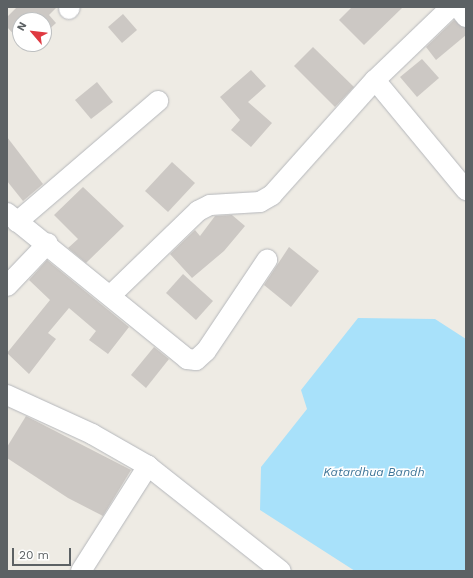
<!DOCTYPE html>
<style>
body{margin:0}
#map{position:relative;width:473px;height:578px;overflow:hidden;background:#eeebe4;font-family:"Work Sans",sans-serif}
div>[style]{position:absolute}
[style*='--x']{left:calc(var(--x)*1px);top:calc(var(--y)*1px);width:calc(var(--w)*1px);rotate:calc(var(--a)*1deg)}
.water>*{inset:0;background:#a8e1fa}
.building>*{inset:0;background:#ccc8c4}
.roads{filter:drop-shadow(0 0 1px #b5b7bb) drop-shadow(0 0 1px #b5b7bb)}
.street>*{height:20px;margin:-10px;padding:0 10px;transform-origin:10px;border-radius:10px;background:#fff}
span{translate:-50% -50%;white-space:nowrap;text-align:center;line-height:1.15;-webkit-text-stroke:3px #fff;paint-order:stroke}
.water-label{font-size:12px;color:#40779a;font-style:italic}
.frame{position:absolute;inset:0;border:8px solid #5c6164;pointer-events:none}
.north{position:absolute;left:12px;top:12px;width:40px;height:40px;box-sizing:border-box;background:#fff;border:1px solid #bec0c1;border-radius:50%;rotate:298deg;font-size:11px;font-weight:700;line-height:16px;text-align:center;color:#5c6164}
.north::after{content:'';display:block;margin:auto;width:14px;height:18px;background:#df3941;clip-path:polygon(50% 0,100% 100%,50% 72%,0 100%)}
.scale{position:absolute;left:12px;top:548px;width:59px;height:18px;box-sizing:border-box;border:2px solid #5c6164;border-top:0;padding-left:5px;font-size:12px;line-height:14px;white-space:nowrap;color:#5c6164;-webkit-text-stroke:3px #fff;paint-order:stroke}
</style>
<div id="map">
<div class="water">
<div style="clip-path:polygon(358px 318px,435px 319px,466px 339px,466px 571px,355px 571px,260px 510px,261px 467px,307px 409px,301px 390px)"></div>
</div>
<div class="building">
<div style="clip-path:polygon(17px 7px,57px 7px,49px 15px,56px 23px,44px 34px,44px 20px,20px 20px,20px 41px,7px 27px,7px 17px)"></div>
<div style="clip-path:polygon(352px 7px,403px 7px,364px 45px,339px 20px)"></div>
<div style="clip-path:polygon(123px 14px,137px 30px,122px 43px,108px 27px)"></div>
<div style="clip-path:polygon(454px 20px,466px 28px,466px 35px,436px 60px,426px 47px)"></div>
<div style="clip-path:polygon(313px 47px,354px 87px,335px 107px,294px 66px)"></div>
<div style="clip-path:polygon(422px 59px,439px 78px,417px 97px,400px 77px)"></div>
<div style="clip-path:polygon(251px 70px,266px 86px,248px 102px,272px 123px,251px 147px,231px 130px,240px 120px,220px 97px)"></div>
<div style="clip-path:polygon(97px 82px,113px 102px,91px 119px,75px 100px)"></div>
<div style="clip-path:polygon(7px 137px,43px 184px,23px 201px,7px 181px)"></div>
<div style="clip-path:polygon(172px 162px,195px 183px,168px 212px,145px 191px)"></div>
<div style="clip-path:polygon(83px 187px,124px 226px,86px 263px,68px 248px,78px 239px,54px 215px)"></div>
<div style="clip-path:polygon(232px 215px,245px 226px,224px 251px,192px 278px,170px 254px,195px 230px,200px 236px,215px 216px)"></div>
<div style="clip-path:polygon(289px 247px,319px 271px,291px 307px,264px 285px)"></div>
<div style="clip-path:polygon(47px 260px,129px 327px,108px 354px,89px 340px,96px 331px,69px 308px,48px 333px,56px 339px,29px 374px,7px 353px,50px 300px,29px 280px)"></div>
<div style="clip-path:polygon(183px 274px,213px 301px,196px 320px,166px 293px)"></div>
<div style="clip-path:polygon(154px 347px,169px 359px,146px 388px,131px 375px)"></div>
<div style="clip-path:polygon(26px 416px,131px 470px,103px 516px,68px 498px,7px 458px,7px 447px)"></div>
</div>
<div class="roads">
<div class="street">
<div style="--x:458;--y:7;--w:13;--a:51"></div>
<div style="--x:69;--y:9;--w:2;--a:-63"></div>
<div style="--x:375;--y:80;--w:143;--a:50.4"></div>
<div style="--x:7;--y:213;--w:232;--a:39"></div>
<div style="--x:187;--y:359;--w:9;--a:6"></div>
<div style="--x:196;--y:360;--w:13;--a:-42"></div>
<div style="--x:206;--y:351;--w:110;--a:-56.2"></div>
<div style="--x:17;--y:222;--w:186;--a:-40.6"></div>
<div style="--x:7;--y:286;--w:59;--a:-46.4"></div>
<div style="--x:111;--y:295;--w:121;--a:-44"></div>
<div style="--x:198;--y:211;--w:13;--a:-27"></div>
<div style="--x:210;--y:205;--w:50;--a:-3.4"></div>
<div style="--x:260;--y:202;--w:14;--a:-30"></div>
<div style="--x:272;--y:195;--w:154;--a:-48.2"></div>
<div style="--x:375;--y:80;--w:105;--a:-43.8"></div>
<div style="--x:7;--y:395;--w:94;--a:24.6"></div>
<div style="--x:92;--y:434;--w:64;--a:29.7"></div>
<div style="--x:148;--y:466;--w:169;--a:38.3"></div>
<div style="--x:81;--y:571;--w:125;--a:-57.5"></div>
</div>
</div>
<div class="water-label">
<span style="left:374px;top:473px">Katardhua Bandh</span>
</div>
<div class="frame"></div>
<div class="north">N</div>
<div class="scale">20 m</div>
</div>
